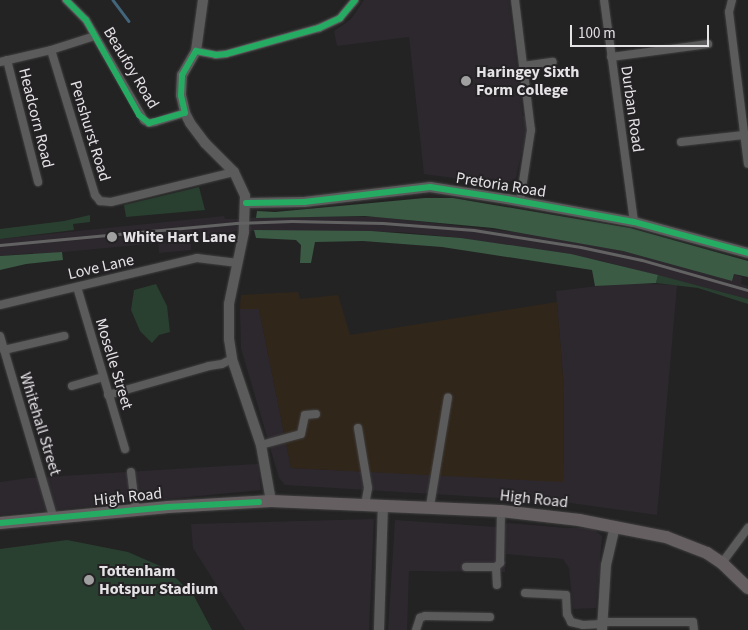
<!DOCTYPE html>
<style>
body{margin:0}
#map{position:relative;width:748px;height:630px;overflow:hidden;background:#232323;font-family:"Source Sans 3",sans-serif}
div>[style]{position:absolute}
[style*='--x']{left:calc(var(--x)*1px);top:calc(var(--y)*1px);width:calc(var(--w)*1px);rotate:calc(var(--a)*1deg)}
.built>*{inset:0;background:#2d282e}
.industrial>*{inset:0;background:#31261a}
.green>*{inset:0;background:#293f30}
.forest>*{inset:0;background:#3b5b45}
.stream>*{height:2.5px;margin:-1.25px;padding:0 1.25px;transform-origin:1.25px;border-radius:1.25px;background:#43667c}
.roads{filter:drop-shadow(0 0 1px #3f3f3f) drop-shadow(0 0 1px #3f3f3f)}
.minor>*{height:8px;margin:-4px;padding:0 4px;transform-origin:4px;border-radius:4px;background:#5c5b5c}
.tertiary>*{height:10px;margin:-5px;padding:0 5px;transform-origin:5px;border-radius:5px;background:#5c5b5c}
.primary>*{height:12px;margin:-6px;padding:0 6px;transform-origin:6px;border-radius:6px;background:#665f62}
.rail>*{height:2.5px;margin:-1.25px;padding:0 1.25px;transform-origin:1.25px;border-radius:1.25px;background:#636263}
.cycleway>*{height:6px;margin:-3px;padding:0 3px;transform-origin:3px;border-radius:3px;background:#26ab63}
.dots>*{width:14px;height:14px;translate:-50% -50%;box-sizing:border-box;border:2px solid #242224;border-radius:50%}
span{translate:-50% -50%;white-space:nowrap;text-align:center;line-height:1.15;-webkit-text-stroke:4px #242224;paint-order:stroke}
.street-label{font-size:16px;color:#e5e3e5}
.poi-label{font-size:16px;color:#e5e3e5;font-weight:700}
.left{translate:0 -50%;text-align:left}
.scale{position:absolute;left:570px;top:25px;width:139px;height:22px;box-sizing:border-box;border:2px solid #e5e3e5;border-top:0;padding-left:6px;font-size:15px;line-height:18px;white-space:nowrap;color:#e5e3e5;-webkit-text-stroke:4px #242224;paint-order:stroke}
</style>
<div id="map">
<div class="built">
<div style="clip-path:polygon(364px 0,509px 0,523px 116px,525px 116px,527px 130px,516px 178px,505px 185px,424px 174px,409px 37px,337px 46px,334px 31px,351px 19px)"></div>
<div style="clip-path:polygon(224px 216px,225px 219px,237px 219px,277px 216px,379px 217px,533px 234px,623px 251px,732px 281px,734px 274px,742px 277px,741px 284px,748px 286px,748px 299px,602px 261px,461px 238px,399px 232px,236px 231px,222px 234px,222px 237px,191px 240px,191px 250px,159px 253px,158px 243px,33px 255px,33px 253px,0 256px,0 239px)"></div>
<div style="clip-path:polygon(623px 283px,677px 285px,657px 515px,563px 502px,285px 485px,279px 478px,241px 348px,240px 309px,259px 309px,291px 468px,563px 481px,564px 389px,556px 291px)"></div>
<div style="clip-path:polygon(258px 464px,261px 490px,0 515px,0 482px,29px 478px)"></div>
<div style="clip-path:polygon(374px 519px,369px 630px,245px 630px,193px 548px,191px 524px)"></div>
<div style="clip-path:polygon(395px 520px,496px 527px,508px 523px,567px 528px,592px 528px,602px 536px,596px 608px,573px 609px,569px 568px,563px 559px,506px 554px,505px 572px,409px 571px,407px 630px,388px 630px)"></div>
</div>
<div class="industrial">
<div style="clip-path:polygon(298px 292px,300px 299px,338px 295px,350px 335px,557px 302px,564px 389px,563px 482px,291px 468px,259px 309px,240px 309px,241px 295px)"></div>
</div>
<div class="green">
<div style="clip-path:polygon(199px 187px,205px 210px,126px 217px,124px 205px)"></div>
<div style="clip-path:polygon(90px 215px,90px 222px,73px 224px,74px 230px,0 239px,0 229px,64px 221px)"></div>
<div style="clip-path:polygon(658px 275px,748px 299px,748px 304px,698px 288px,656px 283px)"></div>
<div style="clip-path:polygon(156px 284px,167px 306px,170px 332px,159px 335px,152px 343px,140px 331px,131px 310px,134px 290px)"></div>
<div style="clip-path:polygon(67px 540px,128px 552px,160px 566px,171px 573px,194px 596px,212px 630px,0 630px,0 549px)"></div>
</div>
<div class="forest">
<div style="clip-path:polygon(425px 198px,453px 198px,630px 228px,748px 261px,748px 277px,734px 274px,732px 281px,623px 251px,493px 228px,365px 216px,256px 218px,257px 211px,275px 212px)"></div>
<div style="clip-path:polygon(254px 230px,371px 231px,461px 238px,571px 254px,658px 275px,656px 283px,595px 286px,592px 270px,442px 247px,363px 241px,315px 242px,311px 263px,300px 263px,301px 245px,296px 240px,256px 238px)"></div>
<div style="clip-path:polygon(62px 252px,63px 260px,26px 264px,0 270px,0 256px)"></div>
</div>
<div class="stream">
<div style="--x:113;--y:0;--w:26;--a:53"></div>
</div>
<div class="roads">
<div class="minor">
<div style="--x:66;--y:0;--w:28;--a:45"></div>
<div style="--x:86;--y:20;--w:116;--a:59.9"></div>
<div style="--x:144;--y:120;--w:6;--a:31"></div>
<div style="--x:149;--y:123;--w:6;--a:-9"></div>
<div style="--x:155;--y:122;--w:31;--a:-17"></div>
<div style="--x:515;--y:0;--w:131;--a:83"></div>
<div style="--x:531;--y:130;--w:72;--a:98.8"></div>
<div style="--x:604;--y:0;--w:224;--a:82.3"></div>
<div style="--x:732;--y:0;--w:12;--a:104"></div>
<div style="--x:729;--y:12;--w:153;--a:82.9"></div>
<div style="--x:51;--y:50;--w:152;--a:73.1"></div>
<div style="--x:95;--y:195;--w:8;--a:50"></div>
<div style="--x:100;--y:201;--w:11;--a:5"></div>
<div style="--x:111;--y:202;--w:127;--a:-13.7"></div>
<div style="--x:196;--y:51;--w:20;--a:11"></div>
<div style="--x:216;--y:55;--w:10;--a:-6"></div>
<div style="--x:226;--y:54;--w:97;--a:-15.6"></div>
<div style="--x:319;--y:28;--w:23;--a:-25"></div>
<div style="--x:340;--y:18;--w:23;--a:-50"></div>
<div style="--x:611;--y:57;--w:98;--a:-7.6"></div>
<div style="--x:7;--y:60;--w:126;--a:75.7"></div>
<div style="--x:0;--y:62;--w:52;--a:-13.2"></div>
<div style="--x:51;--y:50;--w:46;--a:-17.7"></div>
<div style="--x:523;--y:66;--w:30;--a:-8"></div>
<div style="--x:681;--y:142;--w:63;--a:-6.3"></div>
<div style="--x:77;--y:287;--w:169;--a:73.5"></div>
<div style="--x:0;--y:305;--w:203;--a:-13.4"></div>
<div style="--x:197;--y:258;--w:41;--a:7"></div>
<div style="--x:0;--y:336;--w:191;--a:73.6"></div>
<div style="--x:4;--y:350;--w:62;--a:-13.1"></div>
<div style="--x:72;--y:386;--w:32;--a:-16"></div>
<div style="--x:108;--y:395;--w:105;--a:-16"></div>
<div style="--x:209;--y:366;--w:13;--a:-9"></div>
<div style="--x:222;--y:364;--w:11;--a:-27"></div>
<div style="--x:358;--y:428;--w:61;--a:80.5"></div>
<div style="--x:368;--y:488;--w:17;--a:100"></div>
<div style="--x:261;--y:445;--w:41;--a:-15.4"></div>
<div style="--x:301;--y:434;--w:19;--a:-78"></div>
<div style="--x:305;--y:415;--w:11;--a:-5"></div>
<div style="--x:131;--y:472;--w:38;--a:83"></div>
<div style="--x:430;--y:506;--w:110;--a:-80.6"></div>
<div style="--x:722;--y:563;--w:44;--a:-53.4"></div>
<div style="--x:466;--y:567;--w:30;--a:0"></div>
<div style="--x:496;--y:567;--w:6;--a:-45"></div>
<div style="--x:500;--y:563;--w:52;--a:-88.9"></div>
<div style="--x:496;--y:567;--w:18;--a:87"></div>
<div style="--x:525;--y:593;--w:41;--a:2.8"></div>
<div style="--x:566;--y:595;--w:19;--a:87"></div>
<div style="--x:567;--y:614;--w:9;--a:63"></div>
<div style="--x:571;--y:622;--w:12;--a:14"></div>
<div style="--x:583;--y:625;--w:19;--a:-3"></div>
<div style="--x:601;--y:622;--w:92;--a:0"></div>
<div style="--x:693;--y:622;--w:8;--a:83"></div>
<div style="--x:416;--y:630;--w:13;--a:-72"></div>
<div style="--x:420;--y:618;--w:5;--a:-22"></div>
<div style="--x:425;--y:616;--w:65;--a:0.9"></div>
</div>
<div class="tertiary">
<div style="--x:203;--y:0;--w:51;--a:97.8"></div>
<div style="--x:196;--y:51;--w:28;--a:120"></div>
<div style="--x:182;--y:75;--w:20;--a:93"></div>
<div style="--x:181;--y:95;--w:18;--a:77"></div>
<div style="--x:185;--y:113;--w:11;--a:63"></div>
<div style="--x:190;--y:123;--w:25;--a:53"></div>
<div style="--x:205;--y:143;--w:41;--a:45"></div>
<div style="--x:234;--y:172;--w:26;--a:65"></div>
<div style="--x:245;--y:196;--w:36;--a:92"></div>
<div style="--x:244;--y:232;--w:74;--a:101.8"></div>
<div style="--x:229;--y:304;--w:35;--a:90"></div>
<div style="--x:229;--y:339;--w:20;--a:81"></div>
<div style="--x:232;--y:359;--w:91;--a:71.4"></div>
<div style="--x:261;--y:445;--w:57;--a:79.9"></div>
<div style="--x:246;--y:203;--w:58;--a:-1"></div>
<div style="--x:304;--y:202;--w:127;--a:-6.8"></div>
<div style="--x:430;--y:187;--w:78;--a:8.9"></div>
<div style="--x:507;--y:199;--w:129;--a:10.3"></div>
<div style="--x:634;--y:222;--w:118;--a:15.2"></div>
<div style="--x:379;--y:630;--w:125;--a:-88.2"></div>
<div style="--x:602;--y:630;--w:65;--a:-86.5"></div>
<div style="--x:606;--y:565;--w:40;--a:-77"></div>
</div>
<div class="primary">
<div style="--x:0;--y:523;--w:169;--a:-5.4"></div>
<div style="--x:168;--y:507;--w:103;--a:-3.3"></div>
<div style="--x:271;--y:501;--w:230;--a:2.5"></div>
<div style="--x:501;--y:511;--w:79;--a:6.6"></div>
<div style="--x:579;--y:520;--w:89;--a:11.1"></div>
<div style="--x:666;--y:537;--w:44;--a:21.3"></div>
<div style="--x:707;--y:553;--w:18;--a:34"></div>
<div style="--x:722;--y:563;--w:36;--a:44"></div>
</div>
</div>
<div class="rail">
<div style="--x:0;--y:245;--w:237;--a:-5.3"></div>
<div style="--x:236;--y:223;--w:56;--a:-2"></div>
<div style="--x:292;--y:221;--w:91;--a:1.3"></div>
<div style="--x:383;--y:223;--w:91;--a:4.4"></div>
<div style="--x:474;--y:230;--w:108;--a:9"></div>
<div style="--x:581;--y:247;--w:62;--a:12"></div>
<div style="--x:642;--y:260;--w:110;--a:15.8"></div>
</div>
<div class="cycleway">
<div style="--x:66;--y:0;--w:28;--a:45"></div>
<div style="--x:86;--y:20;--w:109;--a:60.8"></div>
<div style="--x:139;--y:115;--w:13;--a:39"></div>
<div style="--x:149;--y:123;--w:37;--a:-16"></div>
<div style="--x:185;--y:113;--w:18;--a:-103"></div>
<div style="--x:181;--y:95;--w:20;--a:-87"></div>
<div style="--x:182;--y:75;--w:28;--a:-60"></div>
<div style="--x:196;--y:51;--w:20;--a:11"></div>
<div style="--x:216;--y:55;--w:10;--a:-6"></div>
<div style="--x:226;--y:54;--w:97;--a:-15.6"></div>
<div style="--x:319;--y:28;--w:23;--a:-25"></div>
<div style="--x:340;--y:18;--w:23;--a:-50"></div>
<div style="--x:246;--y:203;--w:58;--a:-1"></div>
<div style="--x:304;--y:202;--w:127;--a:-6.8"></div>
<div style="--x:430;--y:187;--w:78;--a:8.9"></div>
<div style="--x:507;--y:199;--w:129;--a:10.3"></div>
<div style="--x:634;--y:222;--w:118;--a:15.2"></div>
<div style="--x:0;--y:523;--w:169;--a:-5.4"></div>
<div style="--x:168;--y:507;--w:91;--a:-3.1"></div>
</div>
<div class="dots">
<div style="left:466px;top:81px;background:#a1a0a1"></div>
<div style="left:112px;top:237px;background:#a1a0a1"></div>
<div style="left:89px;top:580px;background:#a1a0a1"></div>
</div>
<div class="street-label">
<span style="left:131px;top:68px;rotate:59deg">Beaufoy Road</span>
<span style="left:632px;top:109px;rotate:82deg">Durban Road</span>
<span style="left:36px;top:118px;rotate:76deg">Headcorn Road</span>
<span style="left:90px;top:131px;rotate:73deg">Penshurst Road</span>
<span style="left:501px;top:185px;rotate:9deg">Pretoria Road</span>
<span style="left:101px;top:267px;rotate:-13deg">Love Lane</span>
<span style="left:114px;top:364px;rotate:73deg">Moselle Street</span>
<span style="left:40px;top:424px;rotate:73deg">Whitehall Street</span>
<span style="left:128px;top:497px;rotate:-6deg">High Road</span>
<span style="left:534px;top:499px;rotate:6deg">High Road</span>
</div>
<div class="poi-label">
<span class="left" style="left:476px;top:81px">Haringey Sixth<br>Form College</span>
<span class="left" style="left:123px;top:237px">White Hart Lane</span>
<span class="left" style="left:99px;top:580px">Tottenham<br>Hotspur Stadium</span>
</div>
<div class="scale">100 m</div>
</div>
